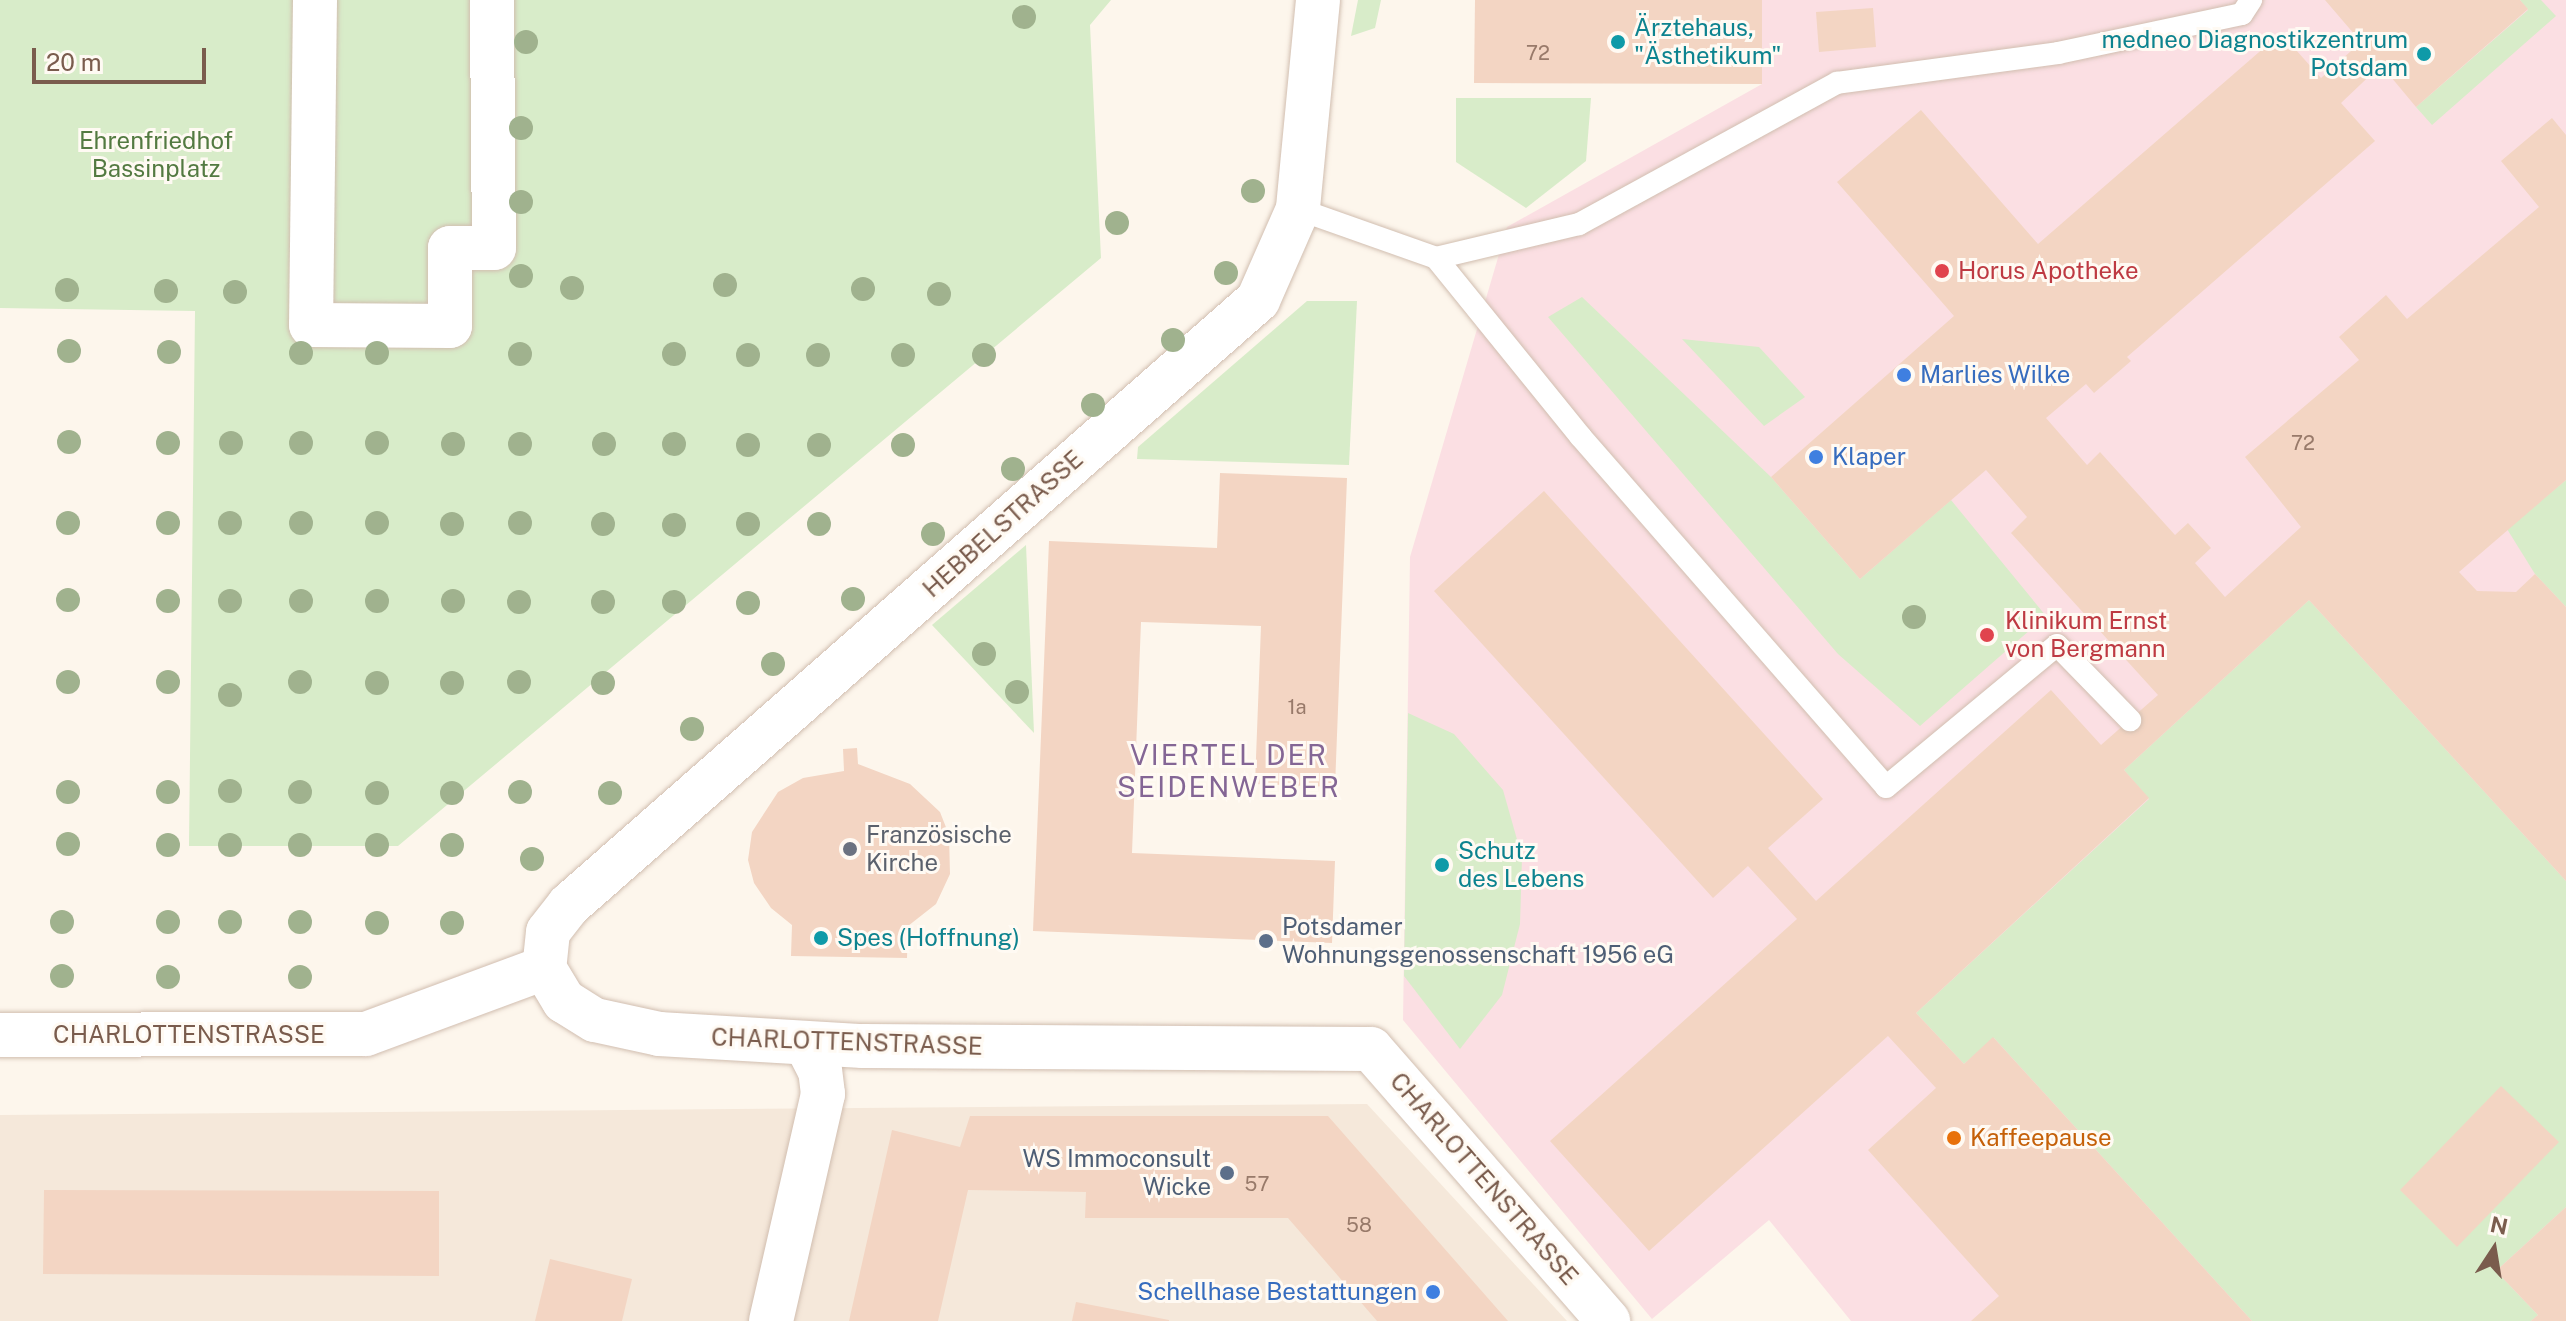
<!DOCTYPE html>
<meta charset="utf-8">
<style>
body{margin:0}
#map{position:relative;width:2566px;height:1321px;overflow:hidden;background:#fdf6ec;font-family:"Public Sans",sans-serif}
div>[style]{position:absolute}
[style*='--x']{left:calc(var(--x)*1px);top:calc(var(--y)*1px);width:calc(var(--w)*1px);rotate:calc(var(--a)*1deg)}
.residential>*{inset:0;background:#f5e8da}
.medical>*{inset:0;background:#fbdfe3}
.green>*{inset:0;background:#d8ecc9}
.building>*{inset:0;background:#f3d5c3}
.roads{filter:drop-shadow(0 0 2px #d1beb0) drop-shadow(0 0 2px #d1beb0)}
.lane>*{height:22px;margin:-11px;padding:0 11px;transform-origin:11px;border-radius:11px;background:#fff}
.street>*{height:44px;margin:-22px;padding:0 22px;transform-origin:22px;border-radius:22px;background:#fff}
.trees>*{width:24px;height:24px;margin:-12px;border-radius:50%;background:#a0b28e}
.dots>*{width:22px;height:22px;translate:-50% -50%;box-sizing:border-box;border:4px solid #fffaf3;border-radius:50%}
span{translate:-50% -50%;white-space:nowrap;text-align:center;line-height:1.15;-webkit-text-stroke:6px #fffaf3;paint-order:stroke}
.number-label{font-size:20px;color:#987a6a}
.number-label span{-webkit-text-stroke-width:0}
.culture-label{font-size:24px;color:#0d838f}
.left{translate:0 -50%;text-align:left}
.right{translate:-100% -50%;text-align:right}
.park-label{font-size:24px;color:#537a41}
.health-label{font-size:24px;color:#be3a42}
.shop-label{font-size:24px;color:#366cbe}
.street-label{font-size:24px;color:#7a5c4d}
.worship-label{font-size:24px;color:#5b616d}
.service-label{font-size:24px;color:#4e5e75}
.food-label{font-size:24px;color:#c56008}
.quarter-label{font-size:28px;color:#846695;letter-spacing:2px}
.north{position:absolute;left:2454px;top:1209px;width:80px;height:80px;-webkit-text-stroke:6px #fffaf3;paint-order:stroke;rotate:12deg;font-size:22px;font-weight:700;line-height:32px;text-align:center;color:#7a5c4d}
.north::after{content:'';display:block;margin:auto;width:28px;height:36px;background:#7a5c4d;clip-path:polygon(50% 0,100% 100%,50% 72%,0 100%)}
.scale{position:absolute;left:32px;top:48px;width:174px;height:36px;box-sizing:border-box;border:4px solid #7a5c4d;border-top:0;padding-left:10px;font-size:24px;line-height:28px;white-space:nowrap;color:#7a5c4d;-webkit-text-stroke:6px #fffaf3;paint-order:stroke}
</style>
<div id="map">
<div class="residential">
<div style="clip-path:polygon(1367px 1104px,1567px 1321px,0 1321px,0 1115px)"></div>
</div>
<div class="medical">
<div style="clip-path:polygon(1762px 0,2566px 0,2566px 1321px,1851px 1321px,1769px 1220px,1652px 1319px,1403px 1020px,1410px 557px,1507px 227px,1762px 84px)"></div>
</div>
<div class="green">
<div style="clip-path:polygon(0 0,1111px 0,1090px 25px,1101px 258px,398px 846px,189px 846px,195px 311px,0 308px)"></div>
<div style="clip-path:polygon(1358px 0,1381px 0,1375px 28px,1351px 36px)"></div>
<div style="clip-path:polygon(2520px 0,2541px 0,2556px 16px,2432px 125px,2416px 107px,2528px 10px)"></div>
<div style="clip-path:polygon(1456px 98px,1591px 98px,1586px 161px,1526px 208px,1456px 162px)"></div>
<div style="clip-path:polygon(1582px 297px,1771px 477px,1860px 579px,1951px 500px,2046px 616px,1920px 726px,1838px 654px,1548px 317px)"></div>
<div style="clip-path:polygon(1307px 301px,1357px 301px,1349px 465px,1137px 459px,1138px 447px)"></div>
<div style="clip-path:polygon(1682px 339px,1759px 347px,1805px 397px,1764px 426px)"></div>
<div style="clip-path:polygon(2566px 480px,2566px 607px,2535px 574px,2507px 529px)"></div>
<div style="clip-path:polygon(1026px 545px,1034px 733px,932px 625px)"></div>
<div style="clip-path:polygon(2309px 600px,2566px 881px,2566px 1207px,2496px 1271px,2538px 1315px,2531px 1321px,2252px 1321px,1994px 1038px,1964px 1064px,1916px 1013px,2149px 799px,2124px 770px)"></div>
<div style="clip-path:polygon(1408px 713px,1454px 734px,1503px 790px,1522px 857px,1520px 924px,1502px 995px,1460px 1049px,1404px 976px)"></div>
</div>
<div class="building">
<div style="clip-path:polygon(1475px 0,1762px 0,1762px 84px,1474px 83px)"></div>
<div style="clip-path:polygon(2325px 0,2520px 0,2528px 9px,2416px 107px,2381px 65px,2341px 103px,2375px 141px,2127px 357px,2131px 361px,2094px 393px,2086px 384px,2046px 418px,2087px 465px,2100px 452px,2175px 535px,2188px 523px,2211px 548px,2195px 563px,2225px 597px,2301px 527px,2245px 457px,2359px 360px,2339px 337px,2386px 295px,2407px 319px,2539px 207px,2501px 161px,2552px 118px,2566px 135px,2566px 480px,2459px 572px,2477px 591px,2516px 592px,2535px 574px,2566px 607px,2566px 881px,2309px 600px,2124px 770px,2149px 798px,1916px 1013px,1964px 1064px,1993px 1037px,2252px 1321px,1971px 1321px,1999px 1296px,1868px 1150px,1936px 1088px,1888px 1036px,1649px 1251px,1550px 1141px,1797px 919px,1748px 866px,1713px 898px,1434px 591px,1544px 491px,1823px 799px,1768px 848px,1816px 901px,2051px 690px,2101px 745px,2158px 695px,2011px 533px,2027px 517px,1986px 470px,1860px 579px,1771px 477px,1954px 316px,1837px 182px,1921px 110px,2038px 244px,2281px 33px,2321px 78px,2361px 42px)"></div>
<div style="clip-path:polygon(1873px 8px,1876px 47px,1819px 52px,1816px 12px)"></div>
<div style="clip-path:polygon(1220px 473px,1347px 478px,1335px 787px,1255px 784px,1261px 626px,1141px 622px,1132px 853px,1335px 861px,1332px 943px,1033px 931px,1049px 541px,1217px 548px)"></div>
<div style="clip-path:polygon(857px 748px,858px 764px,910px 784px,940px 812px,949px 835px,950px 874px,936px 904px,908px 926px,907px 958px,791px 956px,792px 925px,771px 908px,754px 883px,748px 860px,752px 832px,778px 792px,803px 778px,844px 771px,843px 749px)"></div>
<div style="clip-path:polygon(2501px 1086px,2559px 1142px,2457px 1247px,2400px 1190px)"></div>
<div style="clip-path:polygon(970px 1116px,1328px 1116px,1508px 1321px,1377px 1321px,1288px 1218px,1085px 1218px,1086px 1192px,968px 1190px,938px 1321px,849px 1321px,892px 1130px,960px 1147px)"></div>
<div style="clip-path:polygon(44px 1190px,439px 1191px,439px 1276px,43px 1274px)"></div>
<div style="clip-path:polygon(2566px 1207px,2566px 1321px,2531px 1321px,2538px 1315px,2496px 1271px)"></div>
<div style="clip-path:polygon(550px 1259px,632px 1279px,622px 1321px,535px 1321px)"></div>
<div style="clip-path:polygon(1076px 1302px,1169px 1320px,1169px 1321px,1072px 1321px)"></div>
</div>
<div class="roads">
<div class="lane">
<div style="--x:1298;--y:209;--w:146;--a:19.5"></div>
<div style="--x:1436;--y:258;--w:230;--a:51"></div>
<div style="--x:1581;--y:437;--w:464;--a:48.9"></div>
<div style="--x:1886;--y:787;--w:222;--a:-39.7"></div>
<div style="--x:2057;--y:645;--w:105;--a:45.8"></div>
<div style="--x:1436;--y:258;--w:147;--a:-13.4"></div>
<div style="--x:1579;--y:224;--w:294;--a:-28.7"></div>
<div style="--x:1837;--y:83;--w:223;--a:-7.7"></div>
<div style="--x:2058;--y:53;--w:188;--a:-12"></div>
<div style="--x:2242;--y:14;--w:17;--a:-57"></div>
</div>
<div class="street">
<div style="--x:315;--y:0;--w:325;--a:90.7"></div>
<div style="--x:311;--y:325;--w:139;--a:0.4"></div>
<div style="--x:450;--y:326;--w:78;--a:-90"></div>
<div style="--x:450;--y:248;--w:44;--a:0"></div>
<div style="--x:494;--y:248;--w:248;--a:-90.5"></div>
<div style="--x:1318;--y:0;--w:210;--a:95.5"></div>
<div style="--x:1298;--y:209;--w:99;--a:113.7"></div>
<div style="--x:1258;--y:300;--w:917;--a:138.71"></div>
<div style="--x:569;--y:905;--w:34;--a:128"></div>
<div style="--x:548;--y:932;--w:36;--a:96"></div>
<div style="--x:544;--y:968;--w:39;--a:59"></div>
<div style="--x:564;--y:1001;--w:36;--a:32"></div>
<div style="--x:595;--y:1020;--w:66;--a:12.3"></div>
<div style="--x:659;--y:1034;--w:204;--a:3.4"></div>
<div style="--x:863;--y:1046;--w:508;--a:0.34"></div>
<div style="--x:1371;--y:1049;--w:361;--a:48.9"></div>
<div style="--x:0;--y:1035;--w:366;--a:-0.2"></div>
<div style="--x:366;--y:1034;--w:190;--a:-20.3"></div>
<div style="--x:771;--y:1321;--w:233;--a:-77.1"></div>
<div style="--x:823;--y:1094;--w:23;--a:-97"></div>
<div style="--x:820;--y:1071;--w:29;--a:-117"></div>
</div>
</div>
<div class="trees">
<div style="left:1024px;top:17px"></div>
<div style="left:526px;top:42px"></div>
<div style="left:521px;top:128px"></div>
<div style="left:1253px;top:191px"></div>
<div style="left:521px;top:202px"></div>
<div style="left:1117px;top:223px"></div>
<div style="left:1226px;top:273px"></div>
<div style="left:521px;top:276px"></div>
<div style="left:725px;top:285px"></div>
<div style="left:572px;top:288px"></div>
<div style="left:863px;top:289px"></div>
<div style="left:67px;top:290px"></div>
<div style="left:166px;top:291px"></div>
<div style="left:235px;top:292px"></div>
<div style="left:939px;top:294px"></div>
<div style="left:1173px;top:340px"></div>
<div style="left:69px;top:351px"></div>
<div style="left:169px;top:352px"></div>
<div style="left:301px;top:353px"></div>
<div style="left:377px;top:353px"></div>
<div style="left:520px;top:354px"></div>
<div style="left:674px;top:354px"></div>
<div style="left:748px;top:355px"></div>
<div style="left:818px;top:355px"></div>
<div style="left:903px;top:355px"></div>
<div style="left:984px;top:355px"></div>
<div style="left:1093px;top:405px"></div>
<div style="left:69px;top:442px"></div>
<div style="left:168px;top:443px"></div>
<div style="left:231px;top:443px"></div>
<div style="left:301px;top:443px"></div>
<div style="left:377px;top:443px"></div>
<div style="left:453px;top:444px"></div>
<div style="left:520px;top:444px"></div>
<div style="left:604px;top:444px"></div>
<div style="left:674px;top:444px"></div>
<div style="left:748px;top:445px"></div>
<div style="left:819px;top:445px"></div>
<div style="left:903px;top:445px"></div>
<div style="left:1013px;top:469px"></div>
<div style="left:68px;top:523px"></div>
<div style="left:168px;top:523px"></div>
<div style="left:230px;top:523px"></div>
<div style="left:301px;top:523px"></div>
<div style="left:377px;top:523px"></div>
<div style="left:520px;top:523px"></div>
<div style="left:452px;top:524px"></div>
<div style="left:603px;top:524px"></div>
<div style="left:748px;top:524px"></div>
<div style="left:819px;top:524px"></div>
<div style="left:674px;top:525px"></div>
<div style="left:933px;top:534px"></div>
<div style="left:853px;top:599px"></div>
<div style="left:68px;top:600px"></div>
<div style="left:168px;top:601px"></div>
<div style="left:230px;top:601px"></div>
<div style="left:301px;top:601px"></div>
<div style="left:377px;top:601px"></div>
<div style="left:453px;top:601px"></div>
<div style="left:519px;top:602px"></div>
<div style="left:603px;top:602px"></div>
<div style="left:674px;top:602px"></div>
<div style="left:748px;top:603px"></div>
<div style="left:1914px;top:617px"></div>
<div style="left:984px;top:654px"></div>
<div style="left:773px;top:664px"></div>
<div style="left:68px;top:682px"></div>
<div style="left:168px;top:682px"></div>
<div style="left:300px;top:682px"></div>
<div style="left:519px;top:682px"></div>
<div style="left:377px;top:683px"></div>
<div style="left:452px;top:683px"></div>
<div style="left:603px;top:683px"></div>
<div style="left:1017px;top:692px"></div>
<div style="left:230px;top:695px"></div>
<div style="left:692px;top:729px"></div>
<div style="left:230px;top:791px"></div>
<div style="left:68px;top:792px"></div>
<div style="left:168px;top:792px"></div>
<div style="left:300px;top:792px"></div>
<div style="left:520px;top:792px"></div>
<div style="left:377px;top:793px"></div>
<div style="left:452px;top:793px"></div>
<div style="left:610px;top:793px"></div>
<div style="left:68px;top:844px"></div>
<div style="left:168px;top:845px"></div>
<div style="left:230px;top:845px"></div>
<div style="left:300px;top:845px"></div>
<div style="left:377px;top:845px"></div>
<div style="left:452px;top:845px"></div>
<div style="left:532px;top:859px"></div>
<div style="left:62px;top:922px"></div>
<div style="left:168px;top:922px"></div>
<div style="left:230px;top:922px"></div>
<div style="left:300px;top:922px"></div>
<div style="left:377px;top:923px"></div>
<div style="left:452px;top:923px"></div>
<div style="left:62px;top:976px"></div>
<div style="left:168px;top:977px"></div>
<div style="left:300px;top:977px"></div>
</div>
<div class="dots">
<div style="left:1618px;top:42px;background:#0f9aa8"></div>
<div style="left:2424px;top:54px;background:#0f9aa8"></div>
<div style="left:1942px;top:271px;background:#e0444e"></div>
<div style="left:1904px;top:375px;background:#3f7fe0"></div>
<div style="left:1816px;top:457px;background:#3f7fe0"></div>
<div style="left:1987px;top:635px;background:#e0444e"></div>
<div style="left:850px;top:849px;background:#6b7280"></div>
<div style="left:1442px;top:865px;background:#0f9aa8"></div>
<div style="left:821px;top:938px;background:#0f9aa8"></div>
<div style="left:1266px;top:941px;background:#5c6f8a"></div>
<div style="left:1954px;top:1138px;background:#e8710a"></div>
<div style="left:1227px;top:1173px;background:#5c6f8a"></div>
<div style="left:1433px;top:1292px;background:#3f7fe0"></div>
</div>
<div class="number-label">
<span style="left:1538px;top:53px">72</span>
<span style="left:2303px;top:443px">72</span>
<span style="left:1297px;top:707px">1a</span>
<span style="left:1257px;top:1184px">57</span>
<span style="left:1359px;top:1225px">58</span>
</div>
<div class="culture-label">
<span class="left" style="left:1634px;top:42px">Ärztehaus,<br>"Ästhetikum"</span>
<span class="right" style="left:2408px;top:54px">medneo Diagnostikzentrum<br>Potsdam</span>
<span class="left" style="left:1458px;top:865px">Schutz<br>des Lebens</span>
<span class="left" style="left:837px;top:938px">Spes (Hoffnung)</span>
</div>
<div class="park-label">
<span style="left:156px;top:155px">Ehrenfriedhof<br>Bassinplatz</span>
</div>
<div class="health-label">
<span class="left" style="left:1958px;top:271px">Horus Apotheke</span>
<span class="left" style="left:2005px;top:635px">Klinikum Ernst<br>von Bergmann</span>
</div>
<div class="shop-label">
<span class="left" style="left:1920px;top:375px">Marlies Wilke</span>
<span class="left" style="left:1832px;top:457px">Klaper</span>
<span class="right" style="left:1417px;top:1292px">Schellhase Bestattungen</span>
</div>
<div class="street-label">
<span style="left:1003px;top:524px;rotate:-42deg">HEBBELSTRASSE</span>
<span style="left:189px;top:1035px">CHARLOTTENSTRASSE</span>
<span style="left:847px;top:1042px;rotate:2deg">CHARLOTTENSTRASSE</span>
<span style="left:1484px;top:1179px;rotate:49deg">CHARLOTTENSTRASSE</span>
</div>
<div class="worship-label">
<span class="left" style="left:866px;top:849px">Französische<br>Kirche</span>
</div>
<div class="service-label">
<span class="left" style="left:1282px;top:941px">Potsdamer<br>Wohnungsgenossenschaft 1956 eG</span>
<span class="right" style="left:1211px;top:1173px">WS Immoconsult<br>Wicke</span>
</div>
<div class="food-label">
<span class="left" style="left:1970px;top:1138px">Kaffeepause</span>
</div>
<div class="quarter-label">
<span style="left:1229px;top:771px">VIERTEL DER<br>SEIDENWEBER</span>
</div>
<div class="north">N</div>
<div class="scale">20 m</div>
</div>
